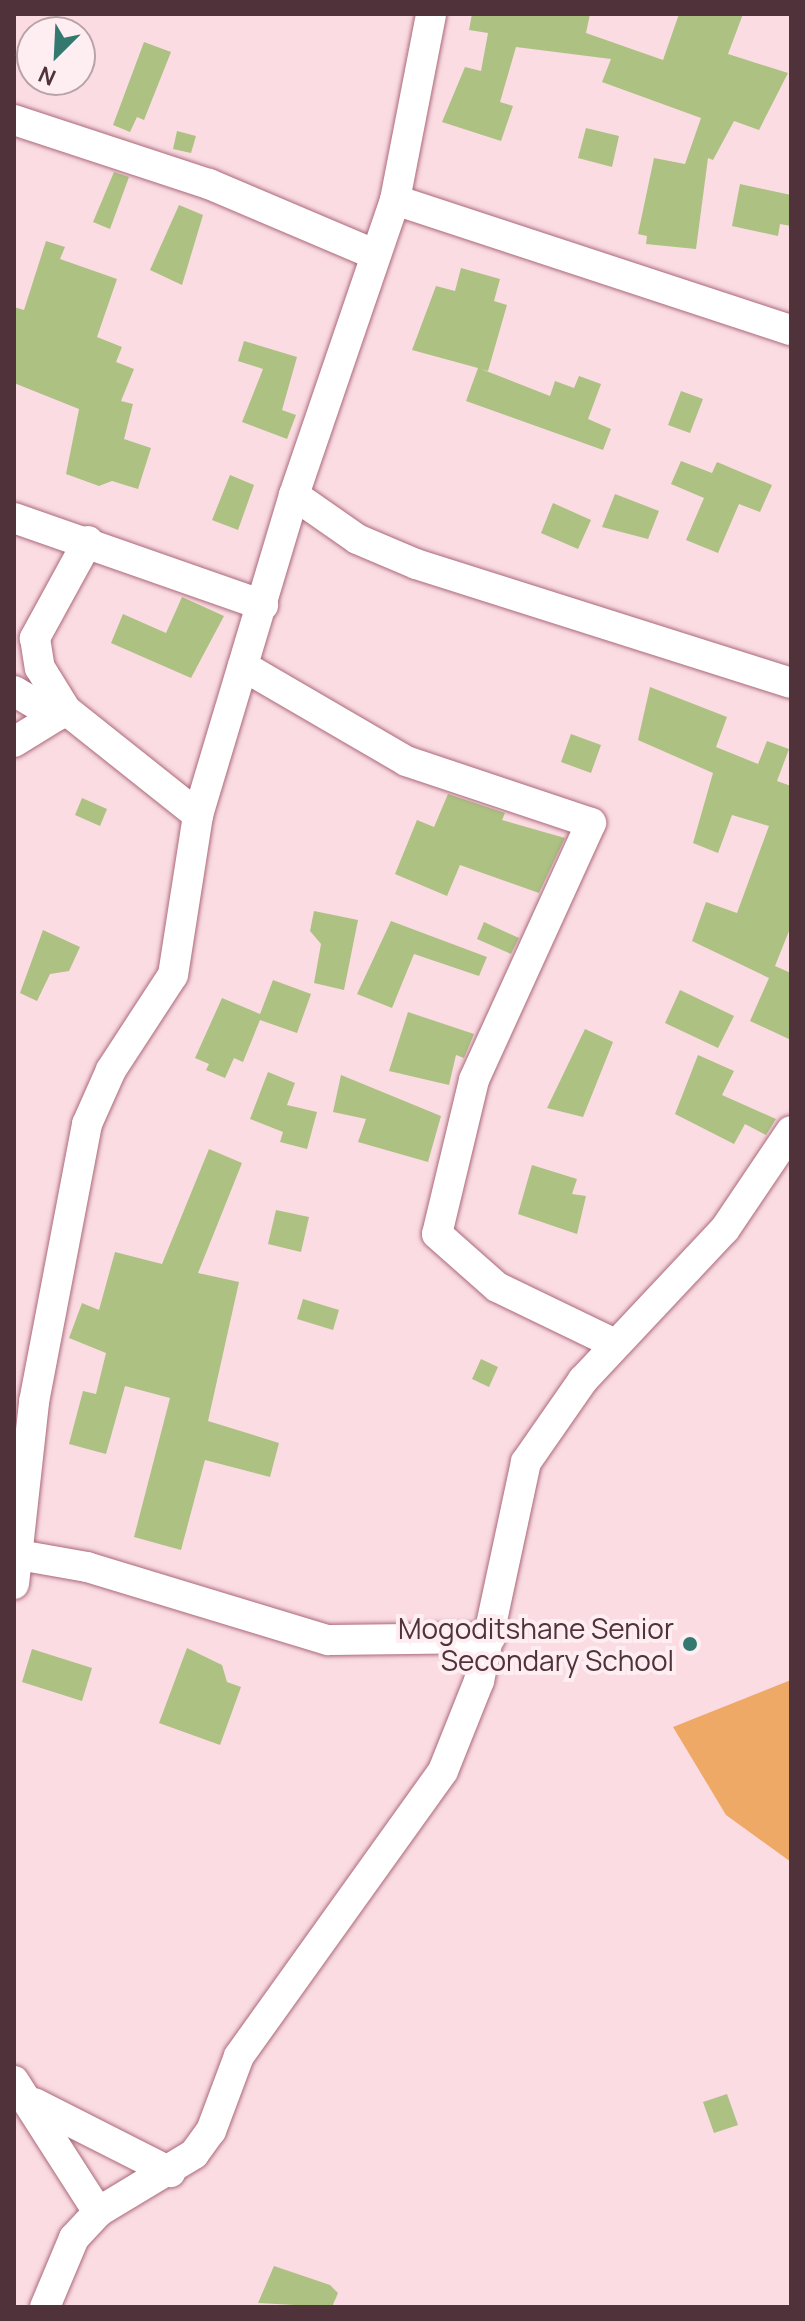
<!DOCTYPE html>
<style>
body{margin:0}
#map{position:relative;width:805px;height:2321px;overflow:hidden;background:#fbdce3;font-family:Manrope,sans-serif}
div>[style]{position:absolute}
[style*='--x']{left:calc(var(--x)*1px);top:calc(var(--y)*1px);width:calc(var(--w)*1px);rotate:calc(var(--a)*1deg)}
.green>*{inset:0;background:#efa967}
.building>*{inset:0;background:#adc183}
.roads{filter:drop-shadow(0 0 2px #ab697a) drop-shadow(0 0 2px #ab697a)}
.minor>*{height:30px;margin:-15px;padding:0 15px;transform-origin:15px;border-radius:15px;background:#fff}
.dots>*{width:22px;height:22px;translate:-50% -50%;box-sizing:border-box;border:4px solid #feeef1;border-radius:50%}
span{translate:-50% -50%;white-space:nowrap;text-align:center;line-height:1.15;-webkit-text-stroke:8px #feeef1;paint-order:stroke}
.poi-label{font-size:28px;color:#50333a}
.right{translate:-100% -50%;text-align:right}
.frame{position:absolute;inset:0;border:16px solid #50333a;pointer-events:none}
.north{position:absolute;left:16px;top:16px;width:80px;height:80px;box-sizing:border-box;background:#feeef1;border:2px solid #b8a3a8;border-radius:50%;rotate:204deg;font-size:22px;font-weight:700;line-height:32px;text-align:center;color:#50333a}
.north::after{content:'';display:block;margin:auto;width:28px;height:36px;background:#337970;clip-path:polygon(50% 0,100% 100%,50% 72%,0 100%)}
</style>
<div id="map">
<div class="green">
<div style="clip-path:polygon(791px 1680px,791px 1862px,726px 1815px,673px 1727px)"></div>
</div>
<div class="building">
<div style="clip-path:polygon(472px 14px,590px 14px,586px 33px,663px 60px,679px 14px,743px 14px,728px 54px,788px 73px,759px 130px,734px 121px,713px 160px,708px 158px,696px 249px,646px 244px,647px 236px,638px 234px,654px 158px,685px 164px,701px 118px,602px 82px,611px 59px,516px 47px,500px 102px,513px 106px,501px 141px,442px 122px,465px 67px,481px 71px,488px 33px,469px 30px)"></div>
<div style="clip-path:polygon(144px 42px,171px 52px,144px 120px,137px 117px,130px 132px,113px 125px)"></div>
<div style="clip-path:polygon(586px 128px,619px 136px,612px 167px,578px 158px)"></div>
<div style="clip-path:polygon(177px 131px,196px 136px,191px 153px,173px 149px)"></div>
<div style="clip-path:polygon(114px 172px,129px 177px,110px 229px,93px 222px)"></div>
<div style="clip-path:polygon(740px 184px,791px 195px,791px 226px,780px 224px,778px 236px,732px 226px)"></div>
<div style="clip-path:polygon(179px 205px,203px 215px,182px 285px,150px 270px)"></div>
<div style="clip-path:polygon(46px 241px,65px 247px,60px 259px,117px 279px,97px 337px,122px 347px,116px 362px,134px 369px,121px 401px,133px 404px,124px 439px,151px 448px,138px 489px,112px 481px,99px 486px,66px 474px,79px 409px,14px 383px,14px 307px,24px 310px)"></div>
<div style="clip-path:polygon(461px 268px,500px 279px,494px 301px,507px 305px,488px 371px,481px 369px,550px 396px,555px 381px,574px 388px,579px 376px,601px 384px,588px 419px,611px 429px,603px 450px,466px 401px,478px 368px,412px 350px,436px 286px,455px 291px)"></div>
<div style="clip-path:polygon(244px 341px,297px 357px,282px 410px,296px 415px,287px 439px,242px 422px,263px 369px,238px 361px)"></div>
<div style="clip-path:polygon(681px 391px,703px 399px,690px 433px,668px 425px)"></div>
<div style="clip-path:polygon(681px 461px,712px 473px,717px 462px,772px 485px,760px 512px,739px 504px,718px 553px,686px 540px,704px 498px,671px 484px)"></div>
<div style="clip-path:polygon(230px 475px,254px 485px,238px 530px,212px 520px)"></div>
<div style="clip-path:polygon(615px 494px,659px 511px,648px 539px,602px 527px)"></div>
<div style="clip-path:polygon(553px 503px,591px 520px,578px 549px,541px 533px)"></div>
<div style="clip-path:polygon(182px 597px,224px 616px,191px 678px,111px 643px,123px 614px,166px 633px)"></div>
<div style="clip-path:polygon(650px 687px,727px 717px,716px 747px,758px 764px,767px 741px,789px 749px,777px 781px,791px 786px,791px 926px,775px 966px,791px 973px,791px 1040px,750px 1021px,769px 978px,692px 941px,706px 902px,737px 913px,769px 826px,732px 815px,718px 853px,693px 843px,713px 773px,638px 740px)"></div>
<div style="clip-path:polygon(571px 734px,601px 745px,591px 773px,561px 762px)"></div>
<div style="clip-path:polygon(448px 794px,505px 813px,502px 820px,565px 838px,539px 893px,460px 865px,447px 896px,395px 874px,417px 820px,434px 827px)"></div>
<div style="clip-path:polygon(82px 798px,107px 809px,100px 826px,75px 815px)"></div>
<div style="clip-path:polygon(314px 911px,358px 920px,344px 990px,314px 983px,321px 944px,310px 931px)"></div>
<div style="clip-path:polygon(391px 921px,487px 957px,479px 976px,414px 954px,392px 1008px,357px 994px)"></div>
<div style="clip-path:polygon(484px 922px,519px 938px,511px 954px,477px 939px)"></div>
<div style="clip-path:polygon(43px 930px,80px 947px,69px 971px,50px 974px,37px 1001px,20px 993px)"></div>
<div style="clip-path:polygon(273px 980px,311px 994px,297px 1033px,260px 1020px,243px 1062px,234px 1058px,225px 1078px,206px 1070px,209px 1064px,195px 1058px,222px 998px,260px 1014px)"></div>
<div style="clip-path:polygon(680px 990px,734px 1016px,718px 1048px,665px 1023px)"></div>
<div style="clip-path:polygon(408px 1012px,474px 1034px,464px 1058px,456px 1055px,449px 1085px,389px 1071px)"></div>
<div style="clip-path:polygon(585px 1029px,613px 1042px,583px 1117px,547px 1108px)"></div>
<div style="clip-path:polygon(698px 1055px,734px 1071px,722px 1095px,776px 1119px,766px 1135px,745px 1124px,734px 1144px,675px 1114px)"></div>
<div style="clip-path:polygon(268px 1072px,295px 1083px,287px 1105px,317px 1112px,307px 1149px,280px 1142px,283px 1132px,250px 1119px)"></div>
<div style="clip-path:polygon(341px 1075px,441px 1116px,428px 1162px,358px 1142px,366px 1119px,333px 1112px)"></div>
<div style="clip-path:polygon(209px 1149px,242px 1163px,198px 1273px,239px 1282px,208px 1421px,279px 1443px,270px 1477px,205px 1460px,181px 1550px,134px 1537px,170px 1398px,125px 1386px,106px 1454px,69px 1444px,83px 1391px,96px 1394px,106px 1353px,69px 1338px,82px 1303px,99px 1310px,115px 1252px,162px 1264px)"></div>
<div style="clip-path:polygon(532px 1165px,577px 1179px,572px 1194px,586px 1196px,577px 1234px,518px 1214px)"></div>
<div style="clip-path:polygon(276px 1210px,309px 1217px,301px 1252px,268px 1244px)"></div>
<div style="clip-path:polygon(303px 1299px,339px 1310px,333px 1330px,297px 1319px)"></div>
<div style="clip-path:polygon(481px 1359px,498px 1367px,489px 1387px,472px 1379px)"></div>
<div style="clip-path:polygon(187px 1648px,222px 1665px,227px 1682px,241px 1687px,220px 1745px,159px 1723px)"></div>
<div style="clip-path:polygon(32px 1649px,92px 1668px,82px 1701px,22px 1682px)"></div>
<div style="clip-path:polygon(727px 2094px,738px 2125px,714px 2133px,703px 2102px)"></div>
<div style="clip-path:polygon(274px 2266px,330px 2285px,338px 2293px,332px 2307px,258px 2303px)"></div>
</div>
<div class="roads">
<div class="minor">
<div style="--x:14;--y:120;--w:205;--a:18.2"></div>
<div style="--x:209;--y:184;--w:181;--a:23"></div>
<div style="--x:395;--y:200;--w:417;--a:18.2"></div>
<div style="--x:294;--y:495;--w:77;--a:34.9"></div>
<div style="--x:357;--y:539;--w:64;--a:23"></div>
<div style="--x:416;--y:564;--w:393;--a:17.6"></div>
<div style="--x:14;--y:518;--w:264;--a:19.3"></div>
<div style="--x:88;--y:541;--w:111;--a:118.7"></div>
<div style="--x:35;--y:638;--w:30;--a:81"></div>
<div style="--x:40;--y:668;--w:49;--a:58.2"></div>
<div style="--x:66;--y:710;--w:169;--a:38.5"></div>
<div style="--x:243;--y:666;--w:189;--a:30.2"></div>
<div style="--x:406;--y:761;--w:195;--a:18.5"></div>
<div style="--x:591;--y:823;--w:282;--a:114.5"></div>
<div style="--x:474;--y:1080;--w:158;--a:103.5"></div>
<div style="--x:437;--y:1234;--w:80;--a:41.5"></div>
<div style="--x:497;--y:1287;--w:131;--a:25.8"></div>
<div style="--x:14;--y:691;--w:49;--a:30.8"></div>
<div style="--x:14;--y:742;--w:61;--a:-31.6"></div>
<div style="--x:19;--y:1555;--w:69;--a:10"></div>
<div style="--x:87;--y:1567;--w:252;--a:16.9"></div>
<div style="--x:328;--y:1640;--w:162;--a:-0.7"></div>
<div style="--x:14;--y:1584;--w:183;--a:-83.7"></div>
<div style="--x:34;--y:1402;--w:283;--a:-79.2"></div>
<div style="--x:87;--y:1124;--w:59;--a:-66"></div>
<div style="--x:111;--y:1070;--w:113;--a:-56.9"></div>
<div style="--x:173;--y:975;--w:162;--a:-81.1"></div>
<div style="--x:198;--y:815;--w:334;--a:-73.3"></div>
<div style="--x:294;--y:495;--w:312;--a:-71.1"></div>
<div style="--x:395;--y:200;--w:189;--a:-79"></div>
<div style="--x:14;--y:2081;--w:156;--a:57.3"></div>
<div style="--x:34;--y:2103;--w:153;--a:26.9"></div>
<div style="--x:45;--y:2307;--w:75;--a:-67.2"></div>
<div style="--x:74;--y:2238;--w:35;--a:-47"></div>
<div style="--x:98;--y:2212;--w:112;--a:-31.1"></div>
<div style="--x:194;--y:2154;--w:29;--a:-54"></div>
<div style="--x:211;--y:2131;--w:80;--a:-69.5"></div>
<div style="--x:239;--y:2056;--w:350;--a:-54.4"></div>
<div style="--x:443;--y:1771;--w:97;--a:-68.2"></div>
<div style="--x:479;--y:1681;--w:224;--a:-77.9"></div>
<div style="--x:526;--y:1462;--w:100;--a:-55.2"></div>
<div style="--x:583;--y:1380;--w:207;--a:-46.8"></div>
<div style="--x:725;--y:1229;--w:118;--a:-56"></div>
</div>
</div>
<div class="dots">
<div style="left:690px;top:1644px;background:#337970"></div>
</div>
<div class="poi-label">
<span class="right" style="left:674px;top:1644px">Mogoditshane Senior<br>Secondary School</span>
</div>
<div class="frame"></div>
<div class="north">N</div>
</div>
